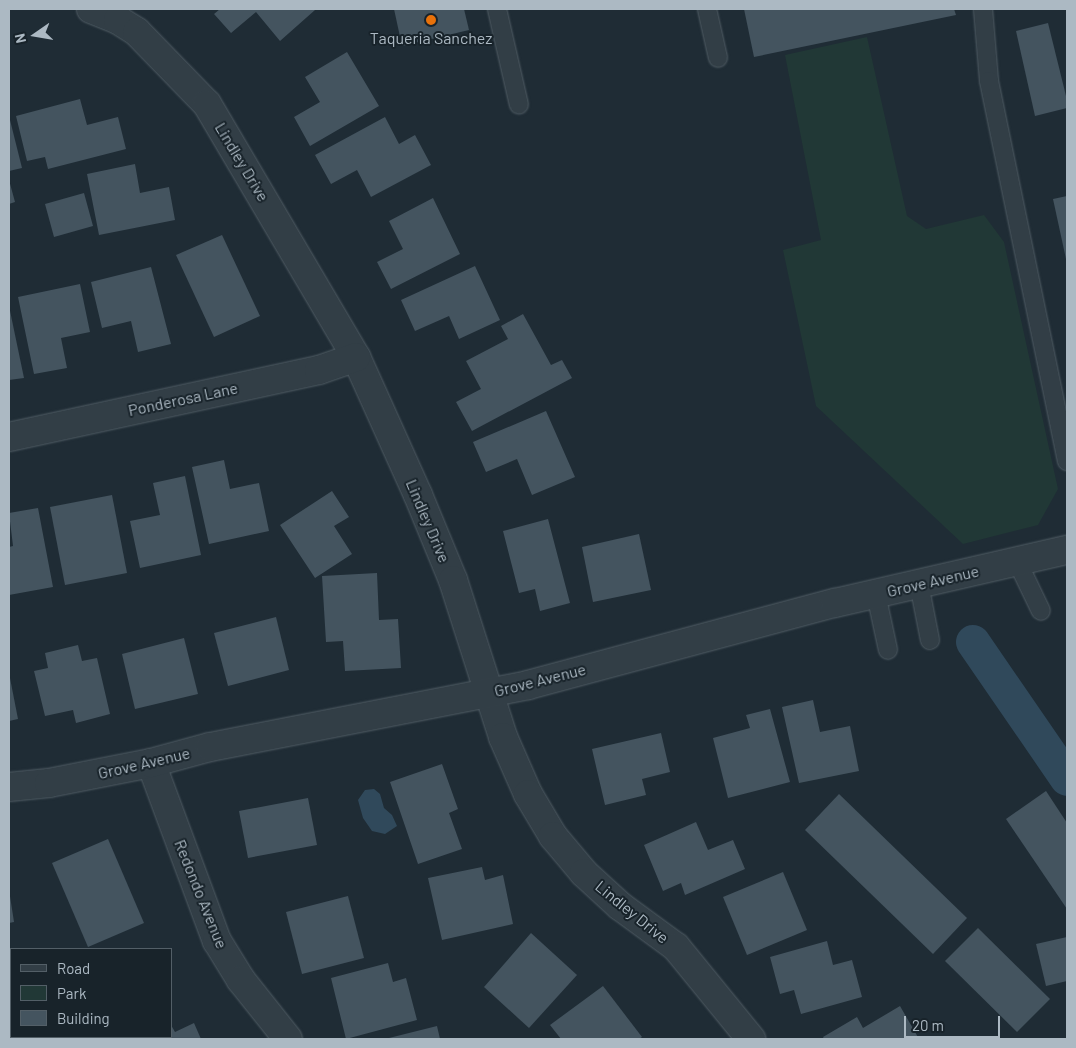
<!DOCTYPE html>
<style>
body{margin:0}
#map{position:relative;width:1076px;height:1048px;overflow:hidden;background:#1f2c35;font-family:Barlow,sans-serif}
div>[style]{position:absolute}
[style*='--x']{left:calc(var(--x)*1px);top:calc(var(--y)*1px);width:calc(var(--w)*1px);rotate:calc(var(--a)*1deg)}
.green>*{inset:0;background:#213836}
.water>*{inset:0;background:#30495b}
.canal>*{height:34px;margin:-17px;padding:0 17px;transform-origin:17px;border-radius:17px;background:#30495b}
.building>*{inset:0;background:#44545f}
.roads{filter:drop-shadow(0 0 1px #505c64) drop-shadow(0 0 1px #505c64)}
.service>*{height:18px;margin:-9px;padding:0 9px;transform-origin:9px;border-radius:9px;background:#323e46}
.minor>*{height:28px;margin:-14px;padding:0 14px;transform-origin:14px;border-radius:14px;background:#323e46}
.dots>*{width:14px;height:14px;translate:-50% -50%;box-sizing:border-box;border:2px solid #18232a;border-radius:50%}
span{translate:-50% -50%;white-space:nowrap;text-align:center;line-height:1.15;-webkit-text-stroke:4px #18232a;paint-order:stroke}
.poi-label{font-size:16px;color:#acb9c3}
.street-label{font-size:16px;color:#acb9c3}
.frame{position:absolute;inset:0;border:10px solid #acb9c3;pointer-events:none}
.legend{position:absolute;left:10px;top:948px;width:162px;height:90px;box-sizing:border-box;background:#18232a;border:1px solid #535f67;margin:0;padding:6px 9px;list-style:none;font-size:15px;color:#acb9c3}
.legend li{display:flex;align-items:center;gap:10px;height:25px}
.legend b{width:25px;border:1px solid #535f67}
.north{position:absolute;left:10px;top:10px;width:50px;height:50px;-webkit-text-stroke:4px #18232a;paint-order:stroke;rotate:257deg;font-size:14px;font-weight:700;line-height:20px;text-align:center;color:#acb9c3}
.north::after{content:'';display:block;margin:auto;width:18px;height:22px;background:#acb9c3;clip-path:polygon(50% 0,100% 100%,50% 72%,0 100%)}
.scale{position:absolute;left:904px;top:1016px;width:96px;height:22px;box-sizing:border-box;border:2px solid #acb9c3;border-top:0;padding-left:6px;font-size:15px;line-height:18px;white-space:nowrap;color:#acb9c3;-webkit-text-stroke:4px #18232a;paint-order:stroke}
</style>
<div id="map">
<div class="green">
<div style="clip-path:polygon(867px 37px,907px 216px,926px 229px,984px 215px,1004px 242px,1058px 489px,1038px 525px,963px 544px,816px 406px,783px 250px,821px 240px,785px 55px)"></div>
</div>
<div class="water">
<div style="clip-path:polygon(374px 789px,380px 794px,384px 808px,392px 815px,397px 826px,385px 834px,372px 831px,363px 818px,358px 800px,365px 790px)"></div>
</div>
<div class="canal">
<div style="--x:973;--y:642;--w:166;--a:55.5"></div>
</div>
<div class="building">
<div style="clip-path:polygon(220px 9px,314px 9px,315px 10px,280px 41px,256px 12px,231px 33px,214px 14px)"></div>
<div style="clip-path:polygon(394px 9px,464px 9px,469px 30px,402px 46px)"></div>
<div style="clip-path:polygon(744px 9px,954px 9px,956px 15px,754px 57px)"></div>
<div style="clip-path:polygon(1048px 23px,1067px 100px,1067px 108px,1035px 116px,1016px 31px)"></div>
<div style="clip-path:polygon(347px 52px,379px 106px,310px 146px,294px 117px,320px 102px,305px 77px)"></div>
<div style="clip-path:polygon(80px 99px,87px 125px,118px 117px,126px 149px,48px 169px,45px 157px,27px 161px,16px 116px)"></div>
<div style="clip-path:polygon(9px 116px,22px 168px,9px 171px)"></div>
<div style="clip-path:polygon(385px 117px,399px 144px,415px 135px,431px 165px,371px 197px,357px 170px,331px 184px,315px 155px)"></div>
<div style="clip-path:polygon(135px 164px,140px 193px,169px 187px,175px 220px,99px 235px,87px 174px)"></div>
<div style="clip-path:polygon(9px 180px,15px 202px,9px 204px)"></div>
<div style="clip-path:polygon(84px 193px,93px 226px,54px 237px,45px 204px)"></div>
<div style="clip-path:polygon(1067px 196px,1067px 259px,1066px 259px,1053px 199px)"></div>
<div style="clip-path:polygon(433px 198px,460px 254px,391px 289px,377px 262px,403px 249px,389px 221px)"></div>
<div style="clip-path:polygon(222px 235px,260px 316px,214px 337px,176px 255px)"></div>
<div style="clip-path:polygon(475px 266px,500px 320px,459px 339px,449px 316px,415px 331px,401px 300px)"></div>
<div style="clip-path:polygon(151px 267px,171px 344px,138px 352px,131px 321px,102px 328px,91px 282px)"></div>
<div style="clip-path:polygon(80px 284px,90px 332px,61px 338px,67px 368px,34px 374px,18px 297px)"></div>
<div style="clip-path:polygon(9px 306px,24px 378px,9px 380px)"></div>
<div style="clip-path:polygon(523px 314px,551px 365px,562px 360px,572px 378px,472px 431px,456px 402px,481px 389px,466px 361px,508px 339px,501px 326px)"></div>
<div style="clip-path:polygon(546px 411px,575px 477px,532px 495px,517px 459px,486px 472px,473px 442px)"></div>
<div style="clip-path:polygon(224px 460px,230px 489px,259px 483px,269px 531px,209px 544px,192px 467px)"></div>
<div style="clip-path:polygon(185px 476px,201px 555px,140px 568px,130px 521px,160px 515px,153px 483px)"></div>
<div style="clip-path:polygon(332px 491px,349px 517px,334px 526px,352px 554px,315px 578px,280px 525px)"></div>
<div style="clip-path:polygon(112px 495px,127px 573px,65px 585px,50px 507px)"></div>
<div style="clip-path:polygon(38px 508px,53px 587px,9px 595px,9px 547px,13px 546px,9px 513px)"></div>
<div style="clip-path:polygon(548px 519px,570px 603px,540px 611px,535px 589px,519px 593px,503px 531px)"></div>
<div style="clip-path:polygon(639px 534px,651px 590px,593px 602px,582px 547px)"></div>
<div style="clip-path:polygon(377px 573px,379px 620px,398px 619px,401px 668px,345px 671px,343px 641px,326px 642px,322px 576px)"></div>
<div style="clip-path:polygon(276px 617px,289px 670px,228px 686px,214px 633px)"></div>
<div style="clip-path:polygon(184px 638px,198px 694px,135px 709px,122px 654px)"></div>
<div style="clip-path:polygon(78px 645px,82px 661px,97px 658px,110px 714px,76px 723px,73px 710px,45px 716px,34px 671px,48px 668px,45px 653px)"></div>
<div style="clip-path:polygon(9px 673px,18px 719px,9px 721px)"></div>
<div style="clip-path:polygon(813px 700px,820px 732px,850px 726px,859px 771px,799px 783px,782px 707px)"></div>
<div style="clip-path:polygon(770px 709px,790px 782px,728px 798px,713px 738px,750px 728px,746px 715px)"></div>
<div style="clip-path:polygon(661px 733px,670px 772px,642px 779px,646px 795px,605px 805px,592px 749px)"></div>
<div style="clip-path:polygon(442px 764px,458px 809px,449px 813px,462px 849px,418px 864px,390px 782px)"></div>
<div style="clip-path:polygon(1046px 791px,1067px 823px,1067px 909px,1006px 819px)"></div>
<div style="clip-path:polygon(839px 794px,967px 918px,933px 954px,805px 830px)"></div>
<div style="clip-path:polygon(308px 798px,317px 845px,248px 858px,239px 811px)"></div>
<div style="clip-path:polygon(696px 822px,708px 850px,733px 840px,745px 869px,685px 895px,681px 883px,663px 891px,644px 845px)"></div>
<div style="clip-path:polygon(108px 839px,144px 923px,88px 947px,52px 863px)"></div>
<div style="clip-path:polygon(482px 867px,485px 880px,503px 875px,513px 924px,442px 940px,428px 878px)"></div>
<div style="clip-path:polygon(783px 872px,807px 930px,747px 955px,723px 897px)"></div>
<div style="clip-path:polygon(9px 890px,14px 922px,9px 923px)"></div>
<div style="clip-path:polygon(348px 896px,364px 958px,302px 974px,286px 912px)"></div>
<div style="clip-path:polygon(978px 928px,1050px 999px,1017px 1032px,945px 961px)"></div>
<div style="clip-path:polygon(531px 933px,577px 975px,529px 1028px,484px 987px)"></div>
<div style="clip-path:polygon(1067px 937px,1067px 981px,1046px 986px,1036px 944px)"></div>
<div style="clip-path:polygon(827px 941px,833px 965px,852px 960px,862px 997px,801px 1014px,794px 990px,780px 994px,770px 957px)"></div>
<div style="clip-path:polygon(388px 963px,393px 982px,406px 978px,417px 1020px,346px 1039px,331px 978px)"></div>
<div style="clip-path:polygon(603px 986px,642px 1037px,639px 1039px,561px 1039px,550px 1025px)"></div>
<div style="clip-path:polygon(900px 1006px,919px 1039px,824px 1039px,823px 1037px,857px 1017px,863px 1028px)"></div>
<div style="clip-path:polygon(194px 1023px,201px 1039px,138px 1039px,143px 1037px,171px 1037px,171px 1025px,175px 1032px)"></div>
<div style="clip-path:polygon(437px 1026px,440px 1039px,385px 1039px)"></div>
</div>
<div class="roads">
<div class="service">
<div style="--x:497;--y:9;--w:98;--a:77.1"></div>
<div style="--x:707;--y:9;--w:50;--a:77.3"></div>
<div style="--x:983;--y:9;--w:72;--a:85.2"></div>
<div style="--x:989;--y:81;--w:388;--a:78.4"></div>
<div style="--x:1017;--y:561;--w:55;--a:64.4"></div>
<div style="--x:919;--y:584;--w:57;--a:78.9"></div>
<div style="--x:876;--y:594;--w:57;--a:77.9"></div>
</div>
<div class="minor">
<div style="--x:91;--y:9;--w:29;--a:22"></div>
<div style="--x:118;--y:20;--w:22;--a:32"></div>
<div style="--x:137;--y:32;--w:100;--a:45.8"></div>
<div style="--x:207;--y:104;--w:294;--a:59.5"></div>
<div style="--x:356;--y:357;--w:151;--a:65.8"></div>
<div style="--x:418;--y:495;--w:92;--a:67.6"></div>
<div style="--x:453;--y:580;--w:165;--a:72.3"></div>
<div style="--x:503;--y:737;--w:62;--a:66.3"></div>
<div style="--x:528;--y:794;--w:49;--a:59.2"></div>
<div style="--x:553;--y:836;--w:48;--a:50"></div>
<div style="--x:584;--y:873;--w:49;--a:42.5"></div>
<div style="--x:620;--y:906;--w:69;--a:36.2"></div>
<div style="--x:676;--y:947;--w:119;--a:50.8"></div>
<div style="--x:9;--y:437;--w:317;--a:-12.2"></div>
<div style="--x:319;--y:370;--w:39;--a:-19"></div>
<div style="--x:151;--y:763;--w:190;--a:69.7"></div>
<div style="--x:217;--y:941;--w:46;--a:58.4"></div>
<div style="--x:241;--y:980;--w:75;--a:51.5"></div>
<div style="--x:9;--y:787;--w:40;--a:-5.7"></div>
<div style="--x:49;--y:783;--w:104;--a:-11.1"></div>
<div style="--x:151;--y:763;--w:61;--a:-15.2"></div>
<div style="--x:210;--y:747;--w:324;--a:-11"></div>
<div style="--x:528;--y:685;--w:318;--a:-15"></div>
<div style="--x:835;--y:603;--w:238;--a:-12.9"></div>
</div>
</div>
<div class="dots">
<div style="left:431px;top:20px;background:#e8710a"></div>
</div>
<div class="poi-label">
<span style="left:431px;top:38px">Taqueria Sanchez</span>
</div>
<div class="street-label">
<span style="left:242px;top:162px;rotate:59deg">Lindley Drive</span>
<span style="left:183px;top:399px;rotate:-12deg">Ponderosa Lane</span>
<span style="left:428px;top:521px;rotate:67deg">Lindley Drive</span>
<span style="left:933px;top:581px;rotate:-13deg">Grove Avenue</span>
<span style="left:540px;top:680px;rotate:-14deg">Grove Avenue</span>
<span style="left:144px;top:763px;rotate:-13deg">Grove Avenue</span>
<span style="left:201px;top:894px;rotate:68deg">Redondo Avenue</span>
<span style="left:632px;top:912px;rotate:39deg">Lindley Drive</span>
</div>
<div class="frame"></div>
<ul class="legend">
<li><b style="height:6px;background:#323e46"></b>Road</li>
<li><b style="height:14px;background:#213836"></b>Park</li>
<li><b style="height:14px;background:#44545f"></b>Building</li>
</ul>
<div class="north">N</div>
<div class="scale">20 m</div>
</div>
